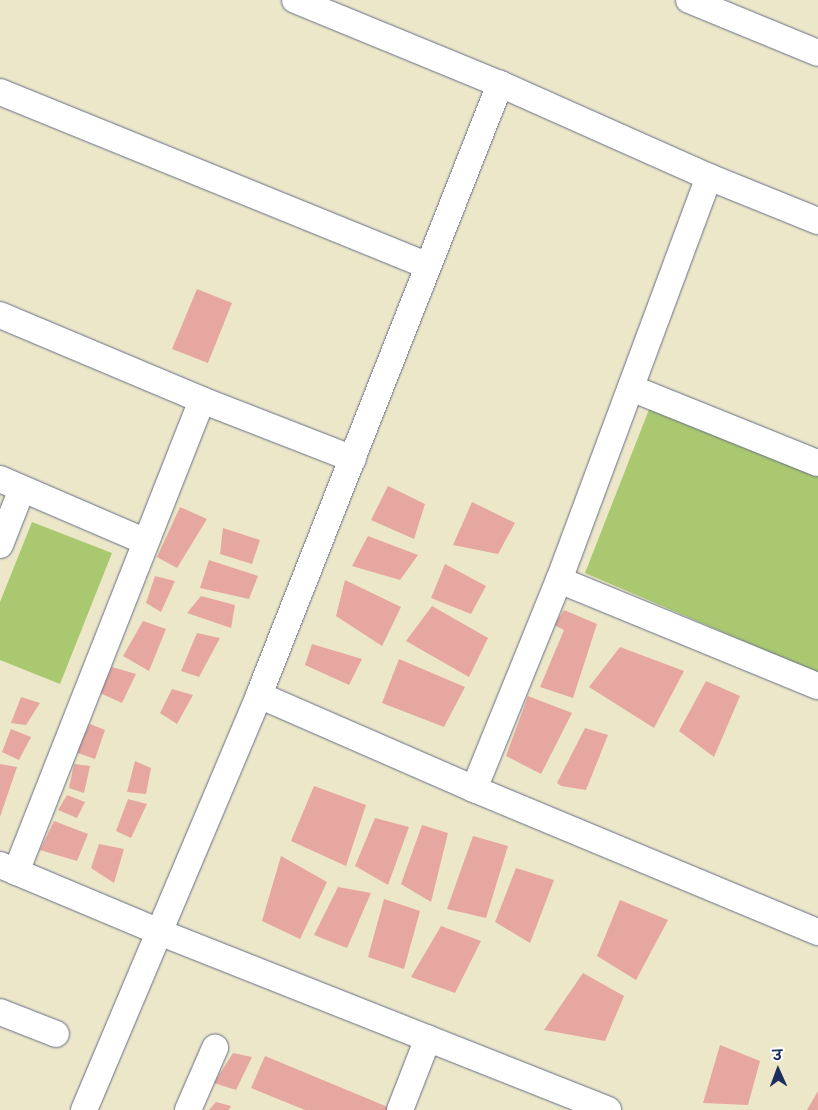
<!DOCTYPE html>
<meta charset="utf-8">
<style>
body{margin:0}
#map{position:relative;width:818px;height:1110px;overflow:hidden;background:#ede7ca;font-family:"Playpen Sans","Playpen Sans Deva",sans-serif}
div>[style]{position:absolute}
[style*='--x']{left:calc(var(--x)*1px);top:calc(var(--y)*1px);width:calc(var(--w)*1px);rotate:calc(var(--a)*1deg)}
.green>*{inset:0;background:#aac870}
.building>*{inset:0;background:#e6a7a0}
.roads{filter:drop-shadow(0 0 1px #646f84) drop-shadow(0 0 1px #646f84)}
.minor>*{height:26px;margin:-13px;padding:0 13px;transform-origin:13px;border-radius:13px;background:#fff}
span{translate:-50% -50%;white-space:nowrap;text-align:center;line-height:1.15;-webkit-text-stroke:5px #fff;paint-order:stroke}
.north{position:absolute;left:753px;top:1045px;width:50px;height:50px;-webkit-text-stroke:4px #fff;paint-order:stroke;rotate:358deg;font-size:14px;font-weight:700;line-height:20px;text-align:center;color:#1b2f5e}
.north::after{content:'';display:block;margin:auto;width:18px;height:22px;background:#1b2f5e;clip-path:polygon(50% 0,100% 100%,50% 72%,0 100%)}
</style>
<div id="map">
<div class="green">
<div style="clip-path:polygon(650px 407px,818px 475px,818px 673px,585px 573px)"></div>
<div style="clip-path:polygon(32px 522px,112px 553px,60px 684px,0 660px,0 602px)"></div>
</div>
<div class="building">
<div style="clip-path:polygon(197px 289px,232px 303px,208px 363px,172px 349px)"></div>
<div style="clip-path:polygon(388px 486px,425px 504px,414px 539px,371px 520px)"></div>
<div style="clip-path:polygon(472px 502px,515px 523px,498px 554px,453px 545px)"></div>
<div style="clip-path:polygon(180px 507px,207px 519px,177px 568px,157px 557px)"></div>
<div style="clip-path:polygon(223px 528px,260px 540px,252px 564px,220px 554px)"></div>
<div style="clip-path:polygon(368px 536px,418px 555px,400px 580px,352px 566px)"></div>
<div style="clip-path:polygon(209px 560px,258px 576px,249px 599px,200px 588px)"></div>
<div style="clip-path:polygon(445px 564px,486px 586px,471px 614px,431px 598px)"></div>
<div style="clip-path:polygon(155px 576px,175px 581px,161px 612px,146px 603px)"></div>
<div style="clip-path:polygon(345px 580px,401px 607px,382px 646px,336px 616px)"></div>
<div style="clip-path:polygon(201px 596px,235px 605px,231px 628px,187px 613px)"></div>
<div style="clip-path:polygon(432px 606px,488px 638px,469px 677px,406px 641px)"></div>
<div style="clip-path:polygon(564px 610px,597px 624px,573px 698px,540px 687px,564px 630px,554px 625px)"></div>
<div style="clip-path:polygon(143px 621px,166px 629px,149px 671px,123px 656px)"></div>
<div style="clip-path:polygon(197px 633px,220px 638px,199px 677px,181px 671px)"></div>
<div style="clip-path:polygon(312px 644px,362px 659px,349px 685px,305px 665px)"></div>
<div style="clip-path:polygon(620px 647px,684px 671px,654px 728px,589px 687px)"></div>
<div style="clip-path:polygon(399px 659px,465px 687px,444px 727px,382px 703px)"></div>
<div style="clip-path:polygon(112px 667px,136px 674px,122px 703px,100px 693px)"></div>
<div style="clip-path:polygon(706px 681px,740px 696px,714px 757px,679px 731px)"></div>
<div style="clip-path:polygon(172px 689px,193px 695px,177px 724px,160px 713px)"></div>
<div style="clip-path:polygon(528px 696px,572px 713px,541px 774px,506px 756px)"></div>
<div style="clip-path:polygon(21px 697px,40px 703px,26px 725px,11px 723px)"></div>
<div style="clip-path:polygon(90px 724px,105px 730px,95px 759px,75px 752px)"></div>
<div style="clip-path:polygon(585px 728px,608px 735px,586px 790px,561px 786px,557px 783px)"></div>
<div style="clip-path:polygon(11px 729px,31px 737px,19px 760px,2px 752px)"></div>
<div style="clip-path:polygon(135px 761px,151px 768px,146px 794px,127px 792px)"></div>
<div style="clip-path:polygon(0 764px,17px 767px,0 817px)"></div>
<div style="clip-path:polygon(74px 764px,90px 766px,84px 793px,69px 788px)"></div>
<div style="clip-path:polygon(314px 786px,366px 805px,346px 866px,291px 841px)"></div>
<div style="clip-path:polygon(67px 795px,85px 802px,77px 818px,58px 810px)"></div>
<div style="clip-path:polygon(128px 799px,147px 804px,131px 838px,116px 831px)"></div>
<div style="clip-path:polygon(375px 818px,409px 827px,388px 885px,355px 866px)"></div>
<div style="clip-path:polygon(54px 821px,88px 834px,77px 861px,40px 850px)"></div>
<div style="clip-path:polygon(422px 825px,448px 833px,431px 902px,401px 884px)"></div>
<div style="clip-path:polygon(473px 836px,508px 846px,486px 918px,447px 909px)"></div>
<div style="clip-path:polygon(99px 844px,124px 849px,114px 883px,91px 868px)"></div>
<div style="clip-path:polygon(281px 856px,327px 882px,300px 939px,262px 921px)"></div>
<div style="clip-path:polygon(516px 868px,554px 880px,530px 943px,495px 922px)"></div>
<div style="clip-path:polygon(338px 887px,371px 893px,347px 948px,314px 935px)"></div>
<div style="clip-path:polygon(384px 899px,420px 911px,404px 969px,368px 957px)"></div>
<div style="clip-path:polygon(620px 900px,668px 920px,636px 980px,597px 956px)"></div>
<div style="clip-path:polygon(441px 926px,481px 941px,455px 993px,411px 977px)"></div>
<div style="clip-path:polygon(583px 973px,624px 996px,605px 1041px,544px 1030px)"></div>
<div style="clip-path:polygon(720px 1045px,760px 1061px,748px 1105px,703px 1103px)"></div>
<div style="clip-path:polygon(233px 1053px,252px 1057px,236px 1090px,214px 1083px)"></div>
<div style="clip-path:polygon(265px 1056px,395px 1110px,305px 1110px,251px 1088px)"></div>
<div style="clip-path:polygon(818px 1091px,818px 1110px,807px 1110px)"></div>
<div style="clip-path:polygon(216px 1102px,231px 1106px,229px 1110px,209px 1110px)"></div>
</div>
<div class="roads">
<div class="minor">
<div style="--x:295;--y:0;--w:222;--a:22.3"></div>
<div style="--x:500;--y:84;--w:229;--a:24"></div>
<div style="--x:709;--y:177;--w:118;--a:22"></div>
<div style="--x:689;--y:0;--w:139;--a:22.3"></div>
<div style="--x:0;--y:92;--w:461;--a:22.1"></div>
<div style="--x:0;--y:315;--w:219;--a:22.8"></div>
<div style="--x:202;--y:400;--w:162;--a:21.3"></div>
<div style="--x:631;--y:388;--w:201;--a:21.9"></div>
<div style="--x:0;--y:479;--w:159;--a:23.3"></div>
<div style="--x:0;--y:545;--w:60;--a:-68.6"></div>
<div style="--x:559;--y:580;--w:280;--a:22.3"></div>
<div style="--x:259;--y:695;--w:235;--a:23.6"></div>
<div style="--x:474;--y:789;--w:373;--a:22.6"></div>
<div style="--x:474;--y:789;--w:226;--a:-67.9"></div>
<div style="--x:559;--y:580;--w:430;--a:-69.6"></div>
<div style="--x:0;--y:865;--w:173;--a:22.8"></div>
<div style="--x:159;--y:932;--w:483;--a:21.6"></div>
<div style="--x:16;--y:872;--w:507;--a:-68.49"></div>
<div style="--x:0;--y:1012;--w:60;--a:21.4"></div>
<div style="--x:84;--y:1110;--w:450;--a:-67.1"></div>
<div style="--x:259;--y:695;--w:657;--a:-68.47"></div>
<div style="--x:188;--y:1110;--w:68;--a:-66.5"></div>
<div style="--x:400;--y:1110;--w:77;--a:-68.7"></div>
</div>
</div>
<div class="north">उ</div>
</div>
